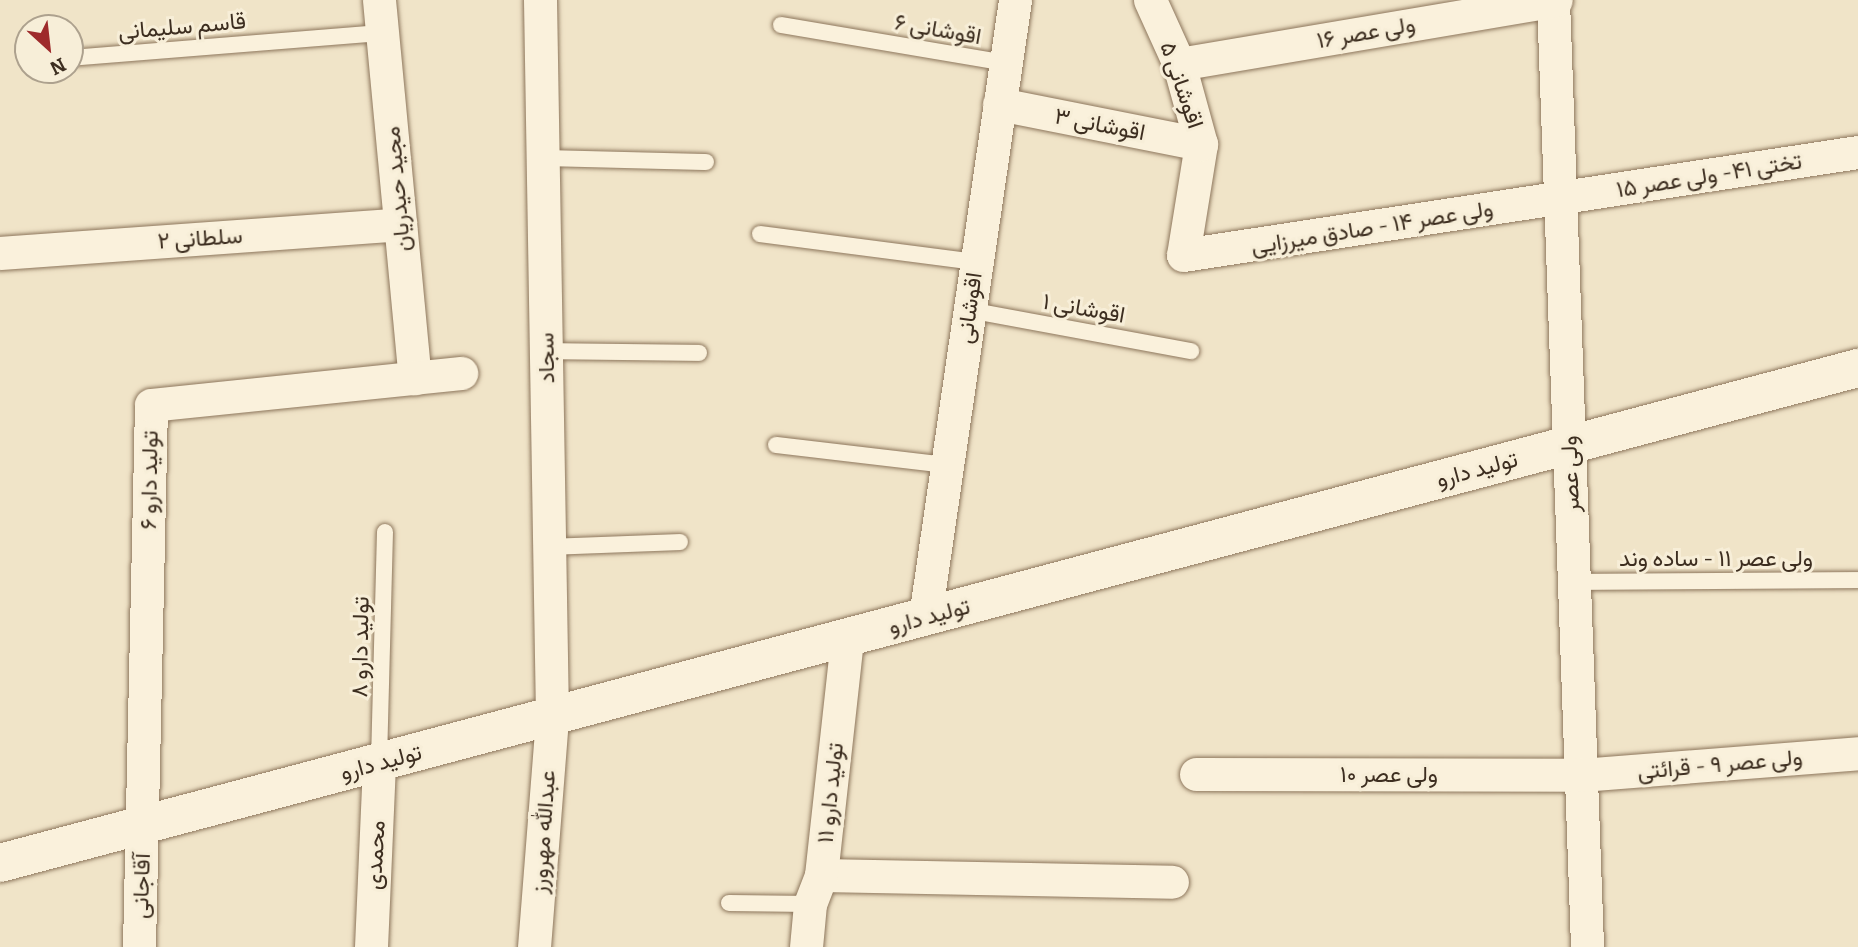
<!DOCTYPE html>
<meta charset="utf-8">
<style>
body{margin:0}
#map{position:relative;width:1858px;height:947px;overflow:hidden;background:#f0e4c8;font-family:Bitter,Vazirmatn,serif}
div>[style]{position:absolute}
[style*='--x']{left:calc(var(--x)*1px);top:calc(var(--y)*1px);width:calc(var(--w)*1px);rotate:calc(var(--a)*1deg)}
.roads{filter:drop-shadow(0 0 2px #8d765c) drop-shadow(0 0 2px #8d765c)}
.lane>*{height:16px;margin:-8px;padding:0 8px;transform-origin:8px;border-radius:8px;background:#faf1dc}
.street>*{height:33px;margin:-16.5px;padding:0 16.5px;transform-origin:16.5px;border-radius:16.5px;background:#faf1dc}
.secondary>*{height:38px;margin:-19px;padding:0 19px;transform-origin:19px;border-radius:19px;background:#faf1dc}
span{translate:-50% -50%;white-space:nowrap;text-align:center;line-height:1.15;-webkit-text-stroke:6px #f7eed8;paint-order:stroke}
.street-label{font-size:23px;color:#3d2e20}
.north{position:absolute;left:14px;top:14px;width:70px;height:70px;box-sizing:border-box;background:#f7eed8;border:2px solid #ada18e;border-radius:50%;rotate:153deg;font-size:19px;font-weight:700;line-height:28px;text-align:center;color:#3d2e20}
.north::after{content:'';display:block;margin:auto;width:24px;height:32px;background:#9e2a2b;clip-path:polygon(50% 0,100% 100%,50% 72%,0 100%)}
</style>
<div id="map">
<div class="roads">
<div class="lane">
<div style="--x:781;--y:25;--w:227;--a:9.6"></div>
<div style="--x:70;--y:58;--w:313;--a:-4.6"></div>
<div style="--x:543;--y:158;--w:163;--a:1.4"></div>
<div style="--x:760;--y:234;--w:217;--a:7.4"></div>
<div style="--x:969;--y:310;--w:226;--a:10.5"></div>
<div style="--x:546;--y:351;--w:153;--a:0.7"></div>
<div style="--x:776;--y:445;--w:172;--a:6.7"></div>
<div style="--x:549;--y:547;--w:131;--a:-2.2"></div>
<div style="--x:1574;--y:582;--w:284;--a:-0.4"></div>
<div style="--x:379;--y:761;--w:229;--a:-88.5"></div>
<div style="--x:729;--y:903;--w:81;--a:0.7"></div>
</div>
<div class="street">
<div style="--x:379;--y:0;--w:380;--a:84.6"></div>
<div style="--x:1150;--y:0;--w:70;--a:65.6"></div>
<div style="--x:1179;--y:64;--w:83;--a:74.6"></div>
<div style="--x:1201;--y:144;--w:112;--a:99.2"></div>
<div style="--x:1183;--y:255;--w:683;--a:-8.68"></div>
<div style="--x:1553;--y:0;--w:948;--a:87.94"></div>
<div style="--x:1179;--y:64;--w:382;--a:-9.6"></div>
<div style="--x:999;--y:104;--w:206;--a:11.2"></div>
<div style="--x:0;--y:253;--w:401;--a:-4.1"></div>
<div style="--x:925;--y:617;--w:624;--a:-81.7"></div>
<div style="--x:1196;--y:774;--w:385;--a:0.1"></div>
<div style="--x:1581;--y:775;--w:278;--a:-4.5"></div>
<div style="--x:821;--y:875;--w:351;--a:1.1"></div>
<div style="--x:139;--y:947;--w:542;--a:-88.73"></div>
<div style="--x:151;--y:405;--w:312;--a:-5.9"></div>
<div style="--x:371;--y:947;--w:185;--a:-87.5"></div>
<div style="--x:534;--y:947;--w:232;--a:-85.5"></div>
<div style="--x:552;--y:716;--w:716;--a:-90.96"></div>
<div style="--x:806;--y:947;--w:43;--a:-84.7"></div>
<div style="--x:810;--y:904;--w:31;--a:-69"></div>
<div style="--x:821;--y:875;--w:238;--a:-83.7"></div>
</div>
<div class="secondary">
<div style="--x:0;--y:863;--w:1923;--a:-14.92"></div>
</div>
</div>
<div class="street-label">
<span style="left:182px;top:26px;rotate:-5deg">قاسم سلیمانی</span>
<span style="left:938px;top:29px;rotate:10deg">اقوشانی ۶</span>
<span style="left:1366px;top:32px;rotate:-10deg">ولی عصر ۱۶</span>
<span style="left:1182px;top:85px;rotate:71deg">اقوشانی ۵</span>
<span style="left:1100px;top:124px;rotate:11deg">اقوشانی ۳</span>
<span style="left:1709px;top:175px;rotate:-9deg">تختی ۴۱- ولی عصر ۱۵</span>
<span style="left:397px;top:189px;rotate:-95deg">مجید حیدریان</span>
<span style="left:1372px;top:227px;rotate:-9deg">ولی عصر ۱۴ - صادق میرزایی</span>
<span style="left:200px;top:238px;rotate:-4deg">۲ سلطانی</span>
<span style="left:969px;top:308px;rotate:-82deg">اقوشانی</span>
<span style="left:1084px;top:308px;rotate:10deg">اقوشانی ۱</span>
<span style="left:546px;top:358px;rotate:-91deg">سجاد</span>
<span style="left:1477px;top:469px;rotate:-15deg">تولید دارو</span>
<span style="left:1570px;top:474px;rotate:-92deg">ولی عصر</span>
<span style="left:149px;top:480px;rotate:-89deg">تولید دارو ۶</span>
<span style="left:1716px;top:558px">ولی عصر ۱۱ - ساده وند</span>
<span style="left:929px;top:616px;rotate:-15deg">تولید دارو</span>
<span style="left:360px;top:647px;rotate:-89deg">تولید دارو ۸</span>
<span style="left:381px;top:762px;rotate:-15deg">تولید دارو</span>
<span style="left:1720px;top:764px;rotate:-5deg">ولی عصر ۹ - قرائتی</span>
<span style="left:1389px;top:774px">ولی عصر ۱۰</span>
<span style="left:830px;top:793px;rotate:-84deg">تولید دارو ۱۱</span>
<span style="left:543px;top:832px;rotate:-86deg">عبدالله مهرورز</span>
<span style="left:375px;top:855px;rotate:-87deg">محمدی</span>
<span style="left:141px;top:886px;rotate:-88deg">آقاجانی</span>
</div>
<div class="north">N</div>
</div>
